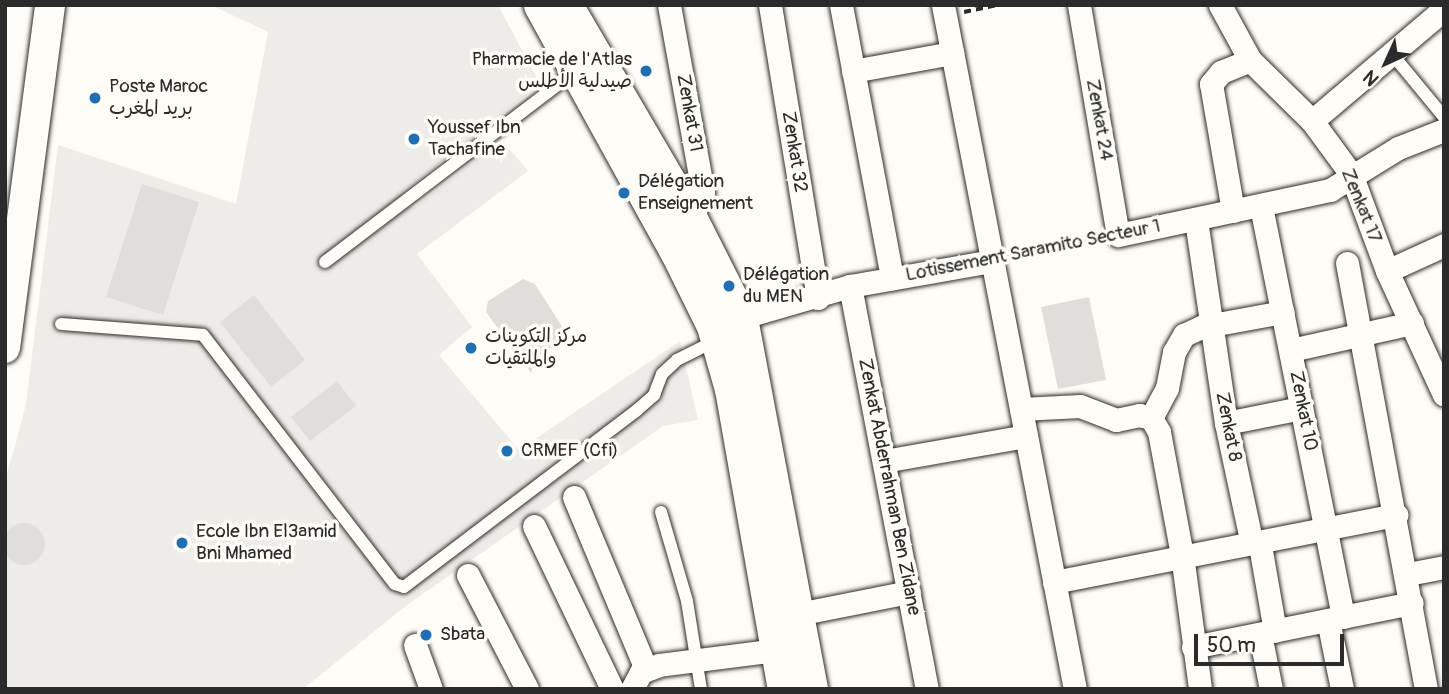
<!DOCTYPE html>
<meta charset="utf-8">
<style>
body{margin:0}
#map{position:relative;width:1449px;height:694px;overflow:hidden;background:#fdfcf7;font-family:Pangolin,"Playpen Sans Arabic",sans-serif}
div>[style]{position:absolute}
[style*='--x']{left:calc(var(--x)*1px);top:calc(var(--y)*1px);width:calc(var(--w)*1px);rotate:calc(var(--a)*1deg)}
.built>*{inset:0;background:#edece8}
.green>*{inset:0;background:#dfdeda}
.round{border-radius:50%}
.path>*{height:3.5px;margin-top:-1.75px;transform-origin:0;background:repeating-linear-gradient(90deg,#2b2b2b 0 7px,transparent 0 12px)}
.roads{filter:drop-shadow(0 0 2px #2b2b2b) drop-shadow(0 0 2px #2b2b2b)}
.service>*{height:12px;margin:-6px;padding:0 6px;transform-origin:6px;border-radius:6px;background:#fdfcf7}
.minor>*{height:23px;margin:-11.5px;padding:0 11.5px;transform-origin:11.5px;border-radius:11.5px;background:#fdfcf7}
.tertiary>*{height:30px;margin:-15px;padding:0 15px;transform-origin:15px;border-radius:15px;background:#fdfcf7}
.secondary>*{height:33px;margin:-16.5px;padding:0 16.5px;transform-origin:16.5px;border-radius:16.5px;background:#fdfcf7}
.dots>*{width:19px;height:19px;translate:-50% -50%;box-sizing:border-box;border:4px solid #fdfcf7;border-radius:50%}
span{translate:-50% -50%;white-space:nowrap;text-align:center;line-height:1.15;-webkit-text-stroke:7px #fdfcf7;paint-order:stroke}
.poi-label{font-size:19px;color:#2b2b2b}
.right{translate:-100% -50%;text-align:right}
.left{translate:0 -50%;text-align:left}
.street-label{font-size:19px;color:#2b2b2b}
.frame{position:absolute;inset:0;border:7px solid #2b2b2b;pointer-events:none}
.north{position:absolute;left:1351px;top:28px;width:70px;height:70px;-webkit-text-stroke:5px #fdfcf7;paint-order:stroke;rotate:225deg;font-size:19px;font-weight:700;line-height:28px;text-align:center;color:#2b2b2b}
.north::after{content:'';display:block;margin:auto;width:24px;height:32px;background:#2b2b2b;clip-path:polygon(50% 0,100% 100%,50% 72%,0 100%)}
.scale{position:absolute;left:1194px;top:634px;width:150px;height:32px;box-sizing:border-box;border:4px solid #2b2b2b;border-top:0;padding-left:9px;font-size:21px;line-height:24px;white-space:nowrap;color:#2b2b2b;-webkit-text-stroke:5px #fdfcf7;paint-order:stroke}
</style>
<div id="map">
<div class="built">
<div style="clip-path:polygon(211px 5px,498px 5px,540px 84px,400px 194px,413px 208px,502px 140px,528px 171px,417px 254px,472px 327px,439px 355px,519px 450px,680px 341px,698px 420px,663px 426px,407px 605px,303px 689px,5px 689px,5px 482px,26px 404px,58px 145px,236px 204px,268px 32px)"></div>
</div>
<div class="green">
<div style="clip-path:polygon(142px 184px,199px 202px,163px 315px,106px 297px)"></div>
<div style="clip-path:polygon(523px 279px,535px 284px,572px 342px,561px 341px,535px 358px,531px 373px,486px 312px,488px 301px)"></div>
<div style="clip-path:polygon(254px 295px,305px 360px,271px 387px,220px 322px)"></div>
<div style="clip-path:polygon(1089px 297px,1106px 380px,1058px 389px,1041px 307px)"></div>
<div style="clip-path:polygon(337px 381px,356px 406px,310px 441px,291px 417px)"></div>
<div class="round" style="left:3px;top:523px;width:42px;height:42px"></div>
</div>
<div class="path">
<div style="--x:964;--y:12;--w:35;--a:-12"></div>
<div style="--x:1011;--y:257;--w:87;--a:-12"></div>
</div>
<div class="roads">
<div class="service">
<div style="--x:1392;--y:54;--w:82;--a:50.5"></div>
<div style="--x:325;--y:262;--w:313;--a:-37.3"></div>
<div style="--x:61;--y:324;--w:142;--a:4.4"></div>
<div style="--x:203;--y:335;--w:314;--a:52.4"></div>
<div style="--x:395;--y:584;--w:9;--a:18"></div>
<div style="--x:404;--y:587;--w:293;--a:-37.2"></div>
<div style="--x:637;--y:410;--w:23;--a:-41"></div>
<div style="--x:654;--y:395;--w:22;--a:-69"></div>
<div style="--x:662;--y:374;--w:21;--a:-43"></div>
<div style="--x:677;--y:360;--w:45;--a:-26.6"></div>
<div style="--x:661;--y:512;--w:93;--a:73.7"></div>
<div style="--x:687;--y:601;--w:89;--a:81"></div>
</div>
<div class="minor">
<div style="--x:669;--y:5;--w:190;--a:79.7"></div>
<div style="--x:703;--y:192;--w:28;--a:117"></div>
<div style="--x:770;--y:5;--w:297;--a:80.7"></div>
<div style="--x:841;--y:5;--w:278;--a:79.4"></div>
<div style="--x:943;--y:5;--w:697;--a:79.08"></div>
<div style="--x:1079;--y:5;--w:233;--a:80.4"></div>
<div style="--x:1118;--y:235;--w:217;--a:-12"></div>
<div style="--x:1330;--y:190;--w:80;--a:-31.7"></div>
<div style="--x:1398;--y:148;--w:49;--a:-21.4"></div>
<div style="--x:1220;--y:5;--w:63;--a:61.4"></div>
<div style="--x:1250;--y:60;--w:87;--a:44.5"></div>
<div style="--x:1312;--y:121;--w:66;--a:53.7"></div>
<div style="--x:1351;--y:174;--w:103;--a:69.6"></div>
<div style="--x:1387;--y:271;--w:136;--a:65.3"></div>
<div style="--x:853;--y:71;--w:101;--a:-10.3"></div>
<div style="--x:1312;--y:121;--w:173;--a:-40.3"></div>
<div style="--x:1261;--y:206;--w:419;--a:78.7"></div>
<div style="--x:1233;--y:211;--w:129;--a:-99.8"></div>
<div style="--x:1211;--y:84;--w:16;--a:-50"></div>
<div style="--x:1221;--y:72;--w:31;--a:-22"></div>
<div style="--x:1196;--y:220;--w:205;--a:81.6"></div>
<div style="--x:1226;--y:423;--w:115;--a:77.9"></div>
<div style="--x:1250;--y:535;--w:19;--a:55"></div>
<div style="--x:1261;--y:551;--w:81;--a:80.1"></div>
<div style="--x:1347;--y:263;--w:433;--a:79.5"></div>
<div style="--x:1387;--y:271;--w:63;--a:-24.5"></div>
<div style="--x:850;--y:286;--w:410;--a:79.2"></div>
<div style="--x:726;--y:322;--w:129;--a:-16.2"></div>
<div style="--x:850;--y:286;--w:144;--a:-10"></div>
<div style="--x:1291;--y:350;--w:124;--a:-12.6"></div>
<div style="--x:1021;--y:409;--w:59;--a:-2.9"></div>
<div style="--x:1080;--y:406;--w:39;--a:21"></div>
<div style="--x:1116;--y:420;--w:24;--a:-12"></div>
<div style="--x:1139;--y:415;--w:12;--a:14"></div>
<div style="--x:1151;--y:418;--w:16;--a:60"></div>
<div style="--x:1159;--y:432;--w:125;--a:79.4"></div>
<div style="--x:1182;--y:555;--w:135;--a:82.3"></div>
<div style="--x:1151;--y:418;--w:34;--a:-62"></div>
<div style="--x:1167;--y:388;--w:37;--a:-79"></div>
<div style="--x:1174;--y:352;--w:20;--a:-60"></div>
<div style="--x:1184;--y:335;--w:19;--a:-25"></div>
<div style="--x:1201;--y:327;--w:83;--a:-10.4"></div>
<div style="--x:1226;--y:423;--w:76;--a:-11.3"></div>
<div style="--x:884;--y:461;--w:144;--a:-10"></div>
<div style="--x:574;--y:497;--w:186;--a:67.3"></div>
<div style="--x:534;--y:526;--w:181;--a:64.4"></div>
<div style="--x:1408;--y:574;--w:37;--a:-11"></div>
<div style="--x:468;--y:575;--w:128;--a:62.6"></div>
<div style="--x:1054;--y:582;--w:349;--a:-11.1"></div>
<div style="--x:798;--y:614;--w:113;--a:-11.2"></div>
<div style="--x:1328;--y:620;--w:70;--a:78.5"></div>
<div style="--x:1260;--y:634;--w:56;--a:78.7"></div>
<div style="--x:415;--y:645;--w:47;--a:70"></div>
<div style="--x:1193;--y:647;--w:223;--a:-11.4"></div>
<div style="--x:632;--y:689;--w:19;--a:-62"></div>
<div style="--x:641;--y:672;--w:19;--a:-21"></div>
<div style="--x:659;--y:665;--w:118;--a:-7.3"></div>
</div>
<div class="tertiary">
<div style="--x:5;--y:348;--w:346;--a:-82.5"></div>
</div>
<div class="secondary">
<div style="--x:540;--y:5;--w:283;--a:61.1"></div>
<div style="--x:677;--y:253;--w:81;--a:63.7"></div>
<div style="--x:713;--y:326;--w:66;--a:74.1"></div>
<div style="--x:731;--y:389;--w:305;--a:80"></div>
<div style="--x:566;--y:5;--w:246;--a:59.7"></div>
<div style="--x:690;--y:217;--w:113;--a:63.2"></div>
<div style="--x:741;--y:318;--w:378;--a:79.3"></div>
</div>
</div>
<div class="dots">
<div style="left:646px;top:71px;background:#1f6fb2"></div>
<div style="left:95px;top:98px;background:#1f6fb2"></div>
<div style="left:414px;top:139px;background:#1f6fb2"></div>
<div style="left:624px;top:193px;background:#1f6fb2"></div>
<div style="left:729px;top:286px;background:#1f6fb2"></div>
<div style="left:471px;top:348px;background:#1f6fb2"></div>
<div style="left:507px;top:451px;background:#1f6fb2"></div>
<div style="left:182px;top:543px;background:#1f6fb2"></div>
<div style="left:426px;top:635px;background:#1f6fb2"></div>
</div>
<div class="poi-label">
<span class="right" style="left:632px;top:71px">Pharmacie de l'Atlas<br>صيدلية الأطلس</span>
<span class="left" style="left:109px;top:98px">Poste Maroc<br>بريد المغرب</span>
<span class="left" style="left:428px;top:139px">Youssef Ibn<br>Tachafine</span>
<span class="left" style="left:638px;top:193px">Délégation<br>Enseignement</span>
<span class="left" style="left:743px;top:286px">Délégation<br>du MEN</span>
<span class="left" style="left:485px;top:348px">مركز التكوينات<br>والملتقيات</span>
<span class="left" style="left:521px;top:451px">CRMEF (Cfi)</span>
<span class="left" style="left:196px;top:543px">Ecole Ibn El3amid<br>Bni Mhamed</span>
<span class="left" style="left:440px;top:635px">Sbata</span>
</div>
<div class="street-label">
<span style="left:689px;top:113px;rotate:80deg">Zenkat 31</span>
<span style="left:1099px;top:120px;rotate:80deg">Zenkat 24</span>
<span style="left:794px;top:152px;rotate:81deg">Zenkat 32</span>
<span style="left:1361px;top:206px;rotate:68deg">Zenkat 17</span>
<span style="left:1033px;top:251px;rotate:-11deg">Lotissement Saramito Secteur 1</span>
<span style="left:1303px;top:411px;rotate:79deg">Zenkat 10</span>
<span style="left:1228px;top:427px;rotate:79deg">Zenkat 8</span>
<span style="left:889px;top:487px;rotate:79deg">Zenkat Abderrahman Ben Zidane</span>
</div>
<div class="frame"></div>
<div class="north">N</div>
<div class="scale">50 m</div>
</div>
